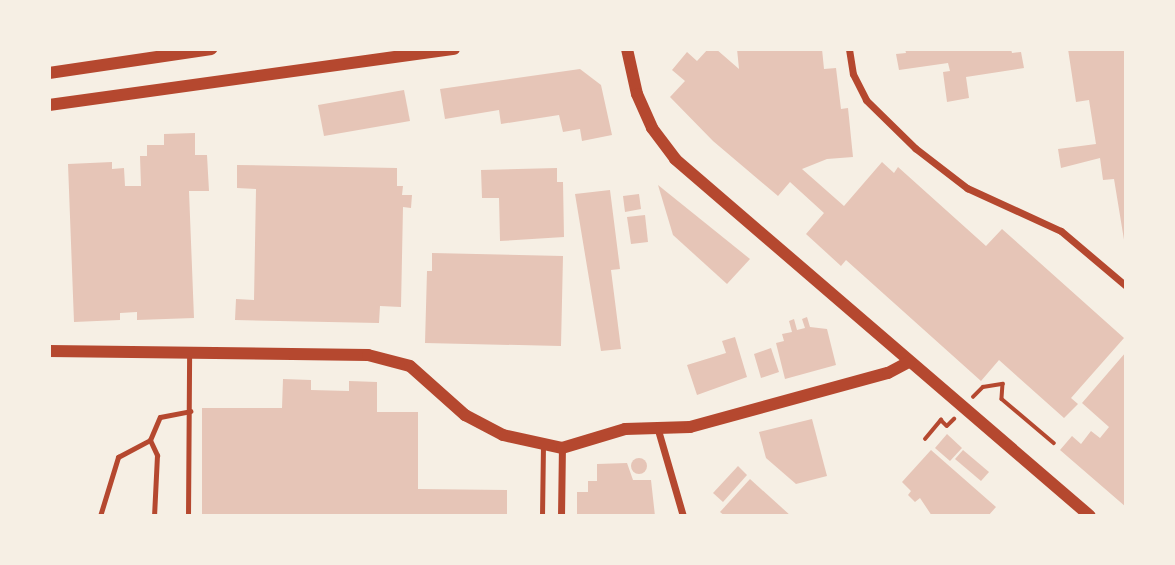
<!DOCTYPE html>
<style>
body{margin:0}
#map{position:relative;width:1175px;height:565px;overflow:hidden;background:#f6efe4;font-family:"Nunito Sans",sans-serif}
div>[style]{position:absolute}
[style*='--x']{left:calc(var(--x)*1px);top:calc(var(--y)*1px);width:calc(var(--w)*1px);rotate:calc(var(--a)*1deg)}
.building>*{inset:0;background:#e6c5b7}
.round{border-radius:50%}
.path>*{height:3.5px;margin:-1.75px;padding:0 1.75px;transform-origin:1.75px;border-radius:1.75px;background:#b5482f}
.service>*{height:5px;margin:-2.5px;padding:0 2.5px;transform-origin:2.5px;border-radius:2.5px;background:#b5482f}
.minor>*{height:7px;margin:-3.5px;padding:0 3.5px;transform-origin:3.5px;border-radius:3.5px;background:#b5482f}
.tertiary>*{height:12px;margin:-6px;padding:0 6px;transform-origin:6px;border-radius:6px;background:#b5482f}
span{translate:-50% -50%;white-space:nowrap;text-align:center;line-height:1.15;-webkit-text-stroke:7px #f6efe4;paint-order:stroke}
.frame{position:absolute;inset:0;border:51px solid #f6efe4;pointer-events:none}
</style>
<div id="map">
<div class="building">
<div style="clip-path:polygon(708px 49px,716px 49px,739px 69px,737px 49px,822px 49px,824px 69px,836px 68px,841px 109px,848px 108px,853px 157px,827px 159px,802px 169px,844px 206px,882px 162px,894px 173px,898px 167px,986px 246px,1002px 229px,1124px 338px,1071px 398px,1078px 404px,1064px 418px,999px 360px,981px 381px,846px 260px,841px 266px,806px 234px,824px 213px,790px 182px,778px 196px,713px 141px,670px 97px,685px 81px,672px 70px,687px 52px,697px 61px)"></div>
<div style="clip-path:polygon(905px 49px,1011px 49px,1012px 53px,1021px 52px,1024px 68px,966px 77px,969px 98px,947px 102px,943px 72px,950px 71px,948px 63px,899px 70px,896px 54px,906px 53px)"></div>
<div style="clip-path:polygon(1068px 49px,1126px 49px,1126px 252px,1114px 179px,1103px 180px,1100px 158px,1061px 168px,1058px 149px,1096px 144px,1089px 100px,1076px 102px)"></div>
<div style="clip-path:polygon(580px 69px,601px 85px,612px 135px,582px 141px,580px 129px,563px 132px,559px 115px,501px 124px,499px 110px,445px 119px,440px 89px)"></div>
<div style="clip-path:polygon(404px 90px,410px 121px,324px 136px,318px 105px)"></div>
<div style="clip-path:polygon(195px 133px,195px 155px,207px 155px,209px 191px,189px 191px,194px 318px,137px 320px,137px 312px,120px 313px,120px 320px,74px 322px,68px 164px,112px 162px,112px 169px,124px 168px,125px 186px,141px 186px,140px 156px,147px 156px,147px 145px,164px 145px,164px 134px)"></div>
<div style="clip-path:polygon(237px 165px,397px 168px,397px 186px,403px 186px,402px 195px,412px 195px,411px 208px,403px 207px,401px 307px,380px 306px,379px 323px,235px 320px,236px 299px,254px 300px,256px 189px,237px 188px)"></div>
<div style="clip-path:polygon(557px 168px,557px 182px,563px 182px,564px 237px,500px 241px,499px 198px,482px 198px,481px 170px)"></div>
<div style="clip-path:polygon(658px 185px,750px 259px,727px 284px,673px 235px)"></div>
<div style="clip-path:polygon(610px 190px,620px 269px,611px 270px,621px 349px,601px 351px,575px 194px)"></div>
<div style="clip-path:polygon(639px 194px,641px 209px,625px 212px,623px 196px)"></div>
<div style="clip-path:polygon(645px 215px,648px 242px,631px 244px,627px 217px)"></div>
<div style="clip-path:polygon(432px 253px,563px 256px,561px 346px,425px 343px,427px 271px,432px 271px)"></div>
<div style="clip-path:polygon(807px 317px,810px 327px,827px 329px,836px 365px,785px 379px,776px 343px,784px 341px,782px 334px,792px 332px,789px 321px,794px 319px,797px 330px,805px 328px,802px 319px)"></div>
<div style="clip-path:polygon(735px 337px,747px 377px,697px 395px,687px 365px,726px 353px,722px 341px)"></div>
<div style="clip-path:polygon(771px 348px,779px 372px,761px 378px,754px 354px)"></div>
<div style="clip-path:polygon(1126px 352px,1126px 507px,1060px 450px,1072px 436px,1081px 444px,1091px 431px,1100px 438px,1109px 427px,1082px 403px)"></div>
<div style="clip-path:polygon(283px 379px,311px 380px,311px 390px,349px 391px,349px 381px,377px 382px,377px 412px,418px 412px,418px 489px,507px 490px,507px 516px,202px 516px,202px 408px,282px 408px)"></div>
<div style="clip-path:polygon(812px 419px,827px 476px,796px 484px,766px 458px,759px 432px)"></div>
<div style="clip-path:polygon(947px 434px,962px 448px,950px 461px,935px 448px)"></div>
<div style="clip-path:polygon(931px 450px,996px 507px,988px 516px,932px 516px,920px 498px,915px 502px,908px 495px,911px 491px,902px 482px)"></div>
<div style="clip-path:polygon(963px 450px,989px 472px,981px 481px,955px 459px)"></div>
<div class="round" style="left:631px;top:458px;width:16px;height:16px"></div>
<div style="clip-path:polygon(627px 463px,633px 480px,651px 480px,655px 516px,577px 516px,577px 492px,588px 492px,588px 481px,597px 481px,597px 464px)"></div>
<div style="clip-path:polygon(738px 466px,747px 475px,723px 502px,713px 493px)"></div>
<div style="clip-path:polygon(750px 479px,791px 516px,725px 516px,720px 512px)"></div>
</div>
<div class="path">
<div style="--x:973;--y:397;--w:14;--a:-45"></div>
<div style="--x:983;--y:387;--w:20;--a:-9"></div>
<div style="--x:1003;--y:384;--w:15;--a:94"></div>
<div style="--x:1002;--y:399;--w:68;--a:40.2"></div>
<div style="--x:925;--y:439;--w:25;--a:-50"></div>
<div style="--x:941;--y:420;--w:8;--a:45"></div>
<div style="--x:947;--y:426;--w:10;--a:-45"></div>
</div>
<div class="service">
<div style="--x:150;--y:440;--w:17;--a:65"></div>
<div style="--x:157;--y:455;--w:61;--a:92.8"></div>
<div style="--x:100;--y:516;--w:62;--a:-73"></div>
<div style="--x:118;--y:457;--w:36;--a:-28"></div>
<div style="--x:150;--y:440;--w:25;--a:-67"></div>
<div style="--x:160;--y:417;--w:31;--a:-11"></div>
<div style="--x:188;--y:516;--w:161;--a:-89.6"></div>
<div style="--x:542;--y:516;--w:70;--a:-89.2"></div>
</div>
<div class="minor">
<div style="--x:849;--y:49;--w:25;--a:81"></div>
<div style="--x:853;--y:74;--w:29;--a:63"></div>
<div style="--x:866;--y:100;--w:69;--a:44.4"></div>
<div style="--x:915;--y:148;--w:66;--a:37.6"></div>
<div style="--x:967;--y:188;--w:103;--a:24.6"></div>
<div style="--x:1061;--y:231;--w:85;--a:40.2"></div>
<div style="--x:658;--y:430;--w:90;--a:73.8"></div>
<div style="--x:561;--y:516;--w:68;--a:-89.2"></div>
</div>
<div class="tertiary">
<div style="--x:627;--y:49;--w:46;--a:77.5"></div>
<div style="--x:637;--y:94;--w:37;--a:66"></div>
<div style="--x:652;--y:128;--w:39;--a:53"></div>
<div style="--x:675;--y:159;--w:547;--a:40.7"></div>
<div style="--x:49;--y:73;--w:164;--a:-8.4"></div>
<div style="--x:49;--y:105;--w:409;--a:-7.9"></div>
<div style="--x:49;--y:351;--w:319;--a:0.7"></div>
<div style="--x:368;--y:355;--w:43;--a:14.7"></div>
<div style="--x:410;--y:366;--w:74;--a:41.7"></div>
<div style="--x:465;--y:415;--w:43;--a:27.8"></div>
<div style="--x:503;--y:435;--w:60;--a:12.4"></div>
<div style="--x:562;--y:448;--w:66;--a:-16.8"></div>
<div style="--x:625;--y:429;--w:65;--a:-1.8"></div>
<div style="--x:690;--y:427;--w:205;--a:-15.3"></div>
<div style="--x:888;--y:373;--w:24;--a:-28"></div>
</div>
<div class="frame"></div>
</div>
